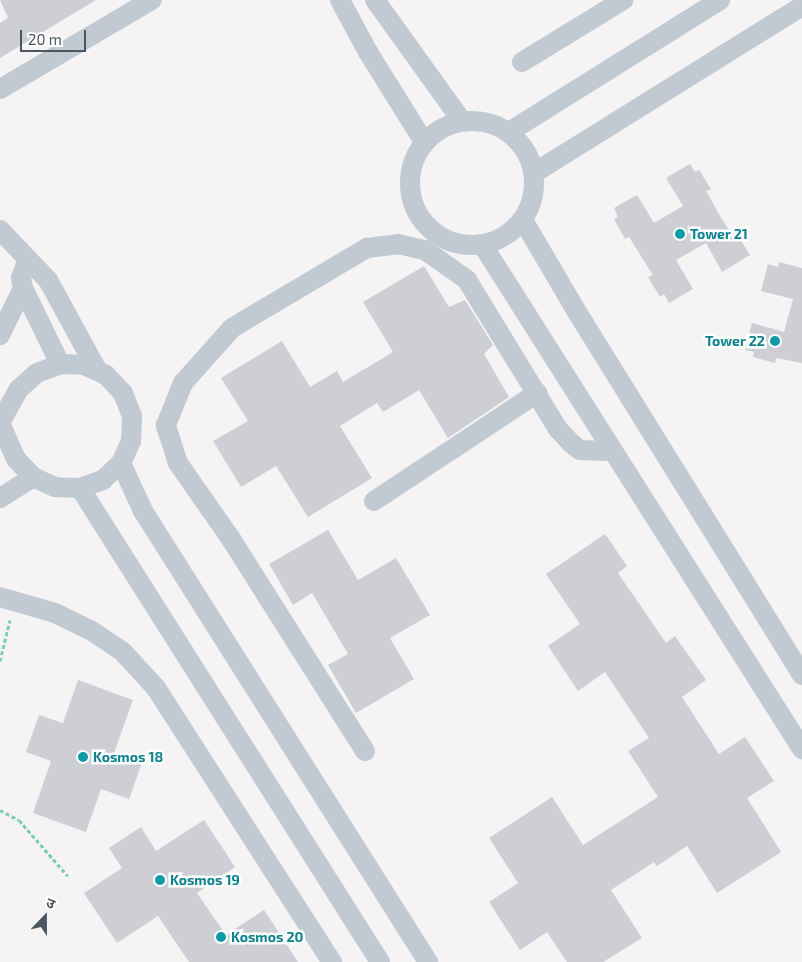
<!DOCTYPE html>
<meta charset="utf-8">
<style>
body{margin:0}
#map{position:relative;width:802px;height:962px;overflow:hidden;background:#f5f3f3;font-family:"Exo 2","Noto Sans Devanagari",sans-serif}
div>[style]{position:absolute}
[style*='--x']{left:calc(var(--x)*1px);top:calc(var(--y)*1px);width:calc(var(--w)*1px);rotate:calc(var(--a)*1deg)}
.building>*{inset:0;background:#cdcfd5}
.path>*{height:3px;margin-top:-1.5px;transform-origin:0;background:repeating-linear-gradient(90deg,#7ad0a6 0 4px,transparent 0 6.5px)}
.street>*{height:20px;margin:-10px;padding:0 10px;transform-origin:10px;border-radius:10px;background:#c1cad2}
.street>.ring{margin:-10px;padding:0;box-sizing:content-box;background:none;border:20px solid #c1cad2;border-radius:50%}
.dots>*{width:14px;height:14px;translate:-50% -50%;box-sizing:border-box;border:2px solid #fff;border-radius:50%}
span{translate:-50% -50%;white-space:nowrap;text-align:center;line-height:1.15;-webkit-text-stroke:5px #fff;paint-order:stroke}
.culture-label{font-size:14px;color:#0d838f;font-weight:700}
.left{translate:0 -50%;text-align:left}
.right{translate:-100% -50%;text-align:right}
.north{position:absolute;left:20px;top:892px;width:50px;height:50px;-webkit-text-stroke:4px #fff;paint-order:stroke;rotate:22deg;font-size:14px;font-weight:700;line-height:20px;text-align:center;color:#4a5661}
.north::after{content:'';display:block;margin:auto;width:18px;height:22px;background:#4a5661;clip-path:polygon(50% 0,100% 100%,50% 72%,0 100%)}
.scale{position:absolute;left:20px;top:30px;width:66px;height:22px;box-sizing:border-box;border:2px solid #4a5661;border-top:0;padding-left:6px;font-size:15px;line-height:18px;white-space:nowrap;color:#4a5661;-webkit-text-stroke:4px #fff;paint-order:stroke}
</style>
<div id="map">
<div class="building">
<div style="clip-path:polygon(0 0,96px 0,0 58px,0 23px,8px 18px)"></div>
<div style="clip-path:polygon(690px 164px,695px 172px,699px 170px,711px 189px,706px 191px,720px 216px,729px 230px,733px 228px,750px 255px,722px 272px,706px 243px,676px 260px,693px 289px,669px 303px,664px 294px,660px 297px,648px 277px,653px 275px,629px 237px,625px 239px,614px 219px,618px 217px,614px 208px,637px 195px,654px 223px,683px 206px,666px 178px)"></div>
<div style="clip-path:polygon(779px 262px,802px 268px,802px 363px,776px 358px,775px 363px,753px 357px,754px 352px,745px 350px,752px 323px,784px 332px,793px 299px,761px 291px,768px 264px,778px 267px)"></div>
<div style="clip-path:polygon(424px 266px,449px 307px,465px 300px,493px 345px,484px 354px,509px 397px,448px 438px,419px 390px,383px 412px,377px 403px,340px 426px,372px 478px,308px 517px,276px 466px,241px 487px,213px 441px,248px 421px,221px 378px,282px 341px,310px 387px,337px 371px,343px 382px,393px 352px,363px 302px)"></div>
<div style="clip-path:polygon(328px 530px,358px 580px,396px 558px,430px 615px,390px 638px,414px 679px,356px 713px,328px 665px,348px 654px,312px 593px,293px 605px,269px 564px)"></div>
<div style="clip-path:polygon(605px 534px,627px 566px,618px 573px,666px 643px,675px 636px,706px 680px,682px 697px,719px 754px,745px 737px,774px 781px,747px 798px,781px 852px,717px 893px,687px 846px,657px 866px,654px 862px,611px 890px,642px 938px,603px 962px,567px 962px,547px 932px,520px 950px,489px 902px,518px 883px,489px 838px,552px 797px,583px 845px,658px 797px,628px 751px,649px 738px,605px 672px,578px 691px,548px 646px,580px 624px,546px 574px)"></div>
<div style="clip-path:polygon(78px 680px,133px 700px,114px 753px,142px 763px,129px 799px,101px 789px,86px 832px,33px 813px,51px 761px,26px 752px,39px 715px,63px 723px)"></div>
<div style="clip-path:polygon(204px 820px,235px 867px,197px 893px,212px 915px,226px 935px,264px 910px,298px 962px,189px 962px,158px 916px,117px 943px,84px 893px,122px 868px,109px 848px,141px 827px,156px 851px)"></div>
</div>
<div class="path">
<div style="--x:0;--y:661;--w:42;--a:-76.3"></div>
<div style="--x:0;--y:810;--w:21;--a:28"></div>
<div style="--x:19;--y:820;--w:74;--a:48.8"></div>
</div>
<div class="street">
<div style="--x:340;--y:0;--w:59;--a:61.7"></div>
<div style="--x:368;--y:52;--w:106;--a:58.1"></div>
<div style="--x:375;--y:0;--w:149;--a:54.3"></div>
<div style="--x:522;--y:62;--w:119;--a:-31.5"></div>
<div style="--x:0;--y:89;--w:176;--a:-30.4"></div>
<div class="ring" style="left:410px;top:121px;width:104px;height:104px"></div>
<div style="--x:509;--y:132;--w:249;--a:-32"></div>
<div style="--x:534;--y:173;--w:316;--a:-31.9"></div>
<div style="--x:523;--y:220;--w:107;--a:59.6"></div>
<div style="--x:577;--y:312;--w:427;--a:58.2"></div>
<div style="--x:0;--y:230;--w:69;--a:46.2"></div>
<div style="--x:48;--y:280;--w:100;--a:61.4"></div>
<div style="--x:482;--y:244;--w:598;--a:57.64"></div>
<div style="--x:27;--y:262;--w:17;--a:111"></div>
<div style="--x:21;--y:278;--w:10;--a:79"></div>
<div style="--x:23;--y:288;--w:85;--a:64"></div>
<div style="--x:0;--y:335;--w:52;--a:-63.9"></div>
<div style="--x:60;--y:364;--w:24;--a:2"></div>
<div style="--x:84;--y:365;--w:24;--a:24"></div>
<div style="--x:106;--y:375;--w:25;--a:47"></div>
<div style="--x:123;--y:393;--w:25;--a:69"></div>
<div style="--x:132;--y:416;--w:25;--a:92"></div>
<div style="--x:131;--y:441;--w:24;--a:114"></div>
<div style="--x:121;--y:463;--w:25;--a:137"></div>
<div style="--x:103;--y:480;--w:24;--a:161"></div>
<div style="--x:80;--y:488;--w:25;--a:-178"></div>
<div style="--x:55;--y:487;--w:24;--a:-156"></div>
<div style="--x:33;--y:477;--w:25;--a:-133"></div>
<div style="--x:16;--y:459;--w:39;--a:-114"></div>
<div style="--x:0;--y:423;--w:39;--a:-61"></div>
<div style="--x:19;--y:389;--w:24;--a:-42"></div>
<div style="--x:37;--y:373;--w:25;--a:-21"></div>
<div style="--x:121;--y:463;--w:53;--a:65.4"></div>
<div style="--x:143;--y:511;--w:534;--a:57.71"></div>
<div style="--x:80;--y:488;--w:561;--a:57.67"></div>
<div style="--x:0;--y:498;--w:39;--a:-32"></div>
<div style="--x:374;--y:501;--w:196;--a:-33.5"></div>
<div style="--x:0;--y:597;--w:57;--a:16.2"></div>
<div style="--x:55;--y:613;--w:41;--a:25.9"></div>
<div style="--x:92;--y:631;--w:37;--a:34"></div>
<div style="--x:123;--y:652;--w:49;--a:47.5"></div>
<div style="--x:156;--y:688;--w:326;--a:57.3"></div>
<div style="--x:365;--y:751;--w:251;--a:-122.3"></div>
<div style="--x:231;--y:539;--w:93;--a:-124.9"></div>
<div style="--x:178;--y:463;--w:40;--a:-108"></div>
<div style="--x:166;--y:425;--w:45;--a:-68"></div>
<div style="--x:183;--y:383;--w:74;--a:-48.3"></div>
<div style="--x:232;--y:328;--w:157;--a:-30.7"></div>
<div style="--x:367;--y:248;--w:31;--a:-7"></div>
<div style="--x:398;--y:244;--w:28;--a:13"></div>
<div style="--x:425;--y:250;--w:52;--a:35.5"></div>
<div style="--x:467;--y:280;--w:175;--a:58.6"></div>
<div style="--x:558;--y:429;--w:19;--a:47"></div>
<div style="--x:571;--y:443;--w:11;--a:38"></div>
<div style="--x:580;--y:450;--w:33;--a:2"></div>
</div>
<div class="dots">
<div style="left:680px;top:234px;background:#0f9aa8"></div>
<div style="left:775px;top:341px;background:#0f9aa8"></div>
<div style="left:83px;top:757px;background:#0f9aa8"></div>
<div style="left:160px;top:880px;background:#0f9aa8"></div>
<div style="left:221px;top:937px;background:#0f9aa8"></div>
</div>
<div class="culture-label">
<span class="left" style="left:690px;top:234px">Tower 21</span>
<span class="right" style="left:765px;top:341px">Tower 22</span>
<span class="left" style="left:93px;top:757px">Kosmos 18</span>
<span class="left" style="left:170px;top:880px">Kosmos 19</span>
<span class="left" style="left:231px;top:937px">Kosmos 20</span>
</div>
<div class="north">उ</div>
<div class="scale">20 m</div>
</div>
